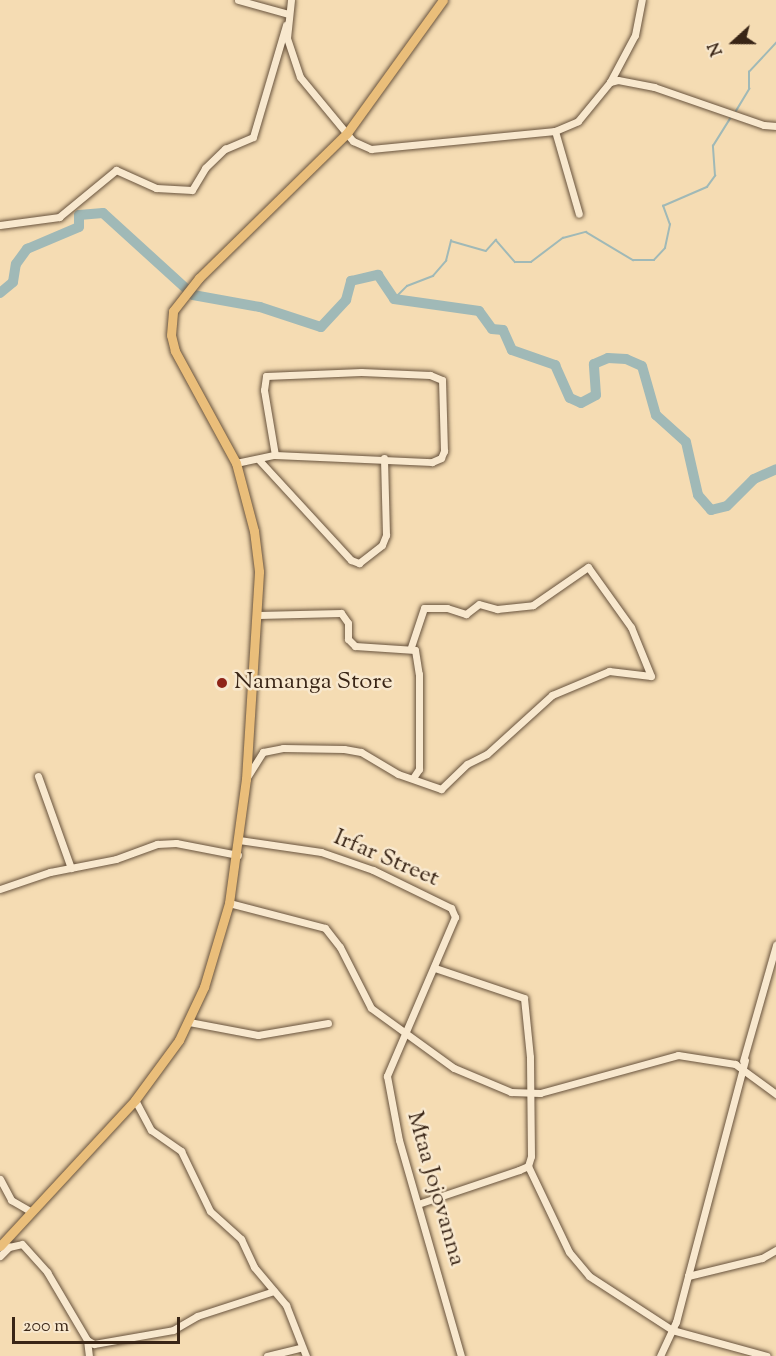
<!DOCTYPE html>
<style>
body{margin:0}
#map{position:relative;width:776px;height:1356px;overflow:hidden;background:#f5dcb3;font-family:"Sorts Mill Goudy",serif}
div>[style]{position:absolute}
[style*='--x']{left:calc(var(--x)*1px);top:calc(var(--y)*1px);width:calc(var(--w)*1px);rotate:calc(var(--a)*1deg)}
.stream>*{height:1.5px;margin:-0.75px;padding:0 0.75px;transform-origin:0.75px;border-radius:0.75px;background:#a0b9b7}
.river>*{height:10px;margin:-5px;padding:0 5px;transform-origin:5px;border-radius:5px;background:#a0b9b7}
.roads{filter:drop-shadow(0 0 2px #68533d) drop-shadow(0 0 2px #68533d)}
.minor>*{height:7px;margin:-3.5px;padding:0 3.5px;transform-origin:3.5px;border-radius:3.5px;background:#f8e8ce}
.major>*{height:9px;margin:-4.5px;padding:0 4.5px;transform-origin:4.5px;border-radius:4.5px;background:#eabe7a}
.dots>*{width:16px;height:16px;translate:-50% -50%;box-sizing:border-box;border:3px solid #f8e8ce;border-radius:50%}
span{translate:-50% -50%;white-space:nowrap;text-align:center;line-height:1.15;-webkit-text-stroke:5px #f8e8ce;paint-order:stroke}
.poi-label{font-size:24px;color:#392516}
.left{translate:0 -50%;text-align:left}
.street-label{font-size:24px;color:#392516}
.north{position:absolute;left:704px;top:12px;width:60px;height:60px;-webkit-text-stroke:4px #f8e8ce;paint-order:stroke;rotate:249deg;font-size:16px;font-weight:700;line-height:24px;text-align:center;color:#392516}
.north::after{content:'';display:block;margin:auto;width:21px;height:27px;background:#392516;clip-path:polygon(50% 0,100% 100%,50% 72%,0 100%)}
.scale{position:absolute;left:12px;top:1317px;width:168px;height:27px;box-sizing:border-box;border:3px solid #392516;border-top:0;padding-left:8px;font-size:18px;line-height:21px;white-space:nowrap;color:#392516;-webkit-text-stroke:4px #f8e8ce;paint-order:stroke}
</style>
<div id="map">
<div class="stream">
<div style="--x:736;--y:111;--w:26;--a:-59"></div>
<div style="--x:749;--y:89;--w:17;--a:-90"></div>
<div style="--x:749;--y:72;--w:40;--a:-47"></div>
<div style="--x:394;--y:299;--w:18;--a:-45"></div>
<div style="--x:407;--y:286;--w:28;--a:-21"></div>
<div style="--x:433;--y:276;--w:20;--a:-49"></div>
<div style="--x:446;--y:261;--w:21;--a:-76"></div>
<div style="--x:451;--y:241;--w:36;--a:16"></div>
<div style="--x:486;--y:251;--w:15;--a:-48"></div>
<div style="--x:496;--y:240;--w:29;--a:49"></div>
<div style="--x:515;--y:262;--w:16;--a:0"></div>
<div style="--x:531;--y:262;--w:40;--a:-37"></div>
<div style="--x:563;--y:238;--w:24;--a:-15"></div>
<div style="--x:586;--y:232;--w:55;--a:30.8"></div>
<div style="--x:633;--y:260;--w:21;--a:0"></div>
<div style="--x:654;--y:260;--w:16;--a:-47"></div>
<div style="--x:665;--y:248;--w:24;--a:-78"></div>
<div style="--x:670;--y:225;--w:20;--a:-110"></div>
<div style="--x:663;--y:206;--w:48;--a:-23.4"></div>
<div style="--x:707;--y:187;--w:14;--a:-54"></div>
<div style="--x:715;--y:176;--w:30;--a:-94"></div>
<div style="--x:713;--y:146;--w:34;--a:-58"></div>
</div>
<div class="river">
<div style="--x:0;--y:293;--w:17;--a:-40"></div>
<div style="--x:13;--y:282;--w:18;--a:-81"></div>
<div style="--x:16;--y:264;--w:19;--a:-54"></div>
<div style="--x:27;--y:249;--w:56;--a:-22.9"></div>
<div style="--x:79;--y:227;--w:12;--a:-90"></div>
<div style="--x:79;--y:215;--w:24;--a:-5"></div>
<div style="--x:103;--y:213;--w:122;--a:42.3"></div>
<div style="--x:193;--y:295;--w:68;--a:10.2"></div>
<div style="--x:260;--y:307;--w:64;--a:18.2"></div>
<div style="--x:321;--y:327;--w:37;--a:-47"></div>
<div style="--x:346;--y:300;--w:20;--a:-75"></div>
<div style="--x:351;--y:281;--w:28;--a:-13"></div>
<div style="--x:378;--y:275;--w:29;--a:56"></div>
<div style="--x:394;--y:299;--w:86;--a:8"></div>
<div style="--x:479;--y:311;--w:22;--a:54"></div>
<div style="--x:492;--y:329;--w:11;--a:5"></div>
<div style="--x:503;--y:330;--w:22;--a:66"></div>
<div style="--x:512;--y:350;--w:46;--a:19.2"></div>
<div style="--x:555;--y:365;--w:36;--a:66"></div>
<div style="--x:570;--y:398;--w:12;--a:24"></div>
<div style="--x:581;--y:403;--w:17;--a:-28"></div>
<div style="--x:596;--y:395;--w:31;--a:-94"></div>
<div style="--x:594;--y:364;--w:15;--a:-23"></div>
<div style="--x:608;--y:358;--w:18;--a:3"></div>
<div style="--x:626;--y:359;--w:17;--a:24"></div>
<div style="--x:642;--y:366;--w:51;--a:74.1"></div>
<div style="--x:656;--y:415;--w:40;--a:42"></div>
<div style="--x:686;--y:442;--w:54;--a:77.2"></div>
<div style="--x:698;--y:495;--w:20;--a:49"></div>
<div style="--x:711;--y:510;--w:16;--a:-14"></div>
<div style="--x:727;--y:506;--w:38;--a:-45"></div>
<div style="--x:754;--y:479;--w:24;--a:-24"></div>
</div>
<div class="roads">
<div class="minor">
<div style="--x:238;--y:0;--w:52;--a:15.6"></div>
<div style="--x:291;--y:0;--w:38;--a:96"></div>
<div style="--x:287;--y:38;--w:41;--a:71.6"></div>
<div style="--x:300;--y:77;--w:83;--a:50.4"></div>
<div style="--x:353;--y:141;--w:20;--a:24"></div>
<div style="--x:371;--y:149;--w:185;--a:-5.6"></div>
<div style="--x:555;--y:131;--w:25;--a:-23"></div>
<div style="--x:578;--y:121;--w:50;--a:-50.6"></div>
<div style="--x:610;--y:82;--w:8;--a:-14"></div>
<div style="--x:618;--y:80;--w:37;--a:11"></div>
<div style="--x:654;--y:87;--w:116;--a:19.1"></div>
<div style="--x:764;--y:125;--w:12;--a:5"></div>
<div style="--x:610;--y:82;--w:53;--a:-62"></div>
<div style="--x:635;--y:35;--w:36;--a:-79"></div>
<div style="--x:555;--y:131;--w:86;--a:73.9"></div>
<div style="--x:0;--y:225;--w:60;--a:-7.7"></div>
<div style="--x:59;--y:217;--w:74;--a:-39.5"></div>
<div style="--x:116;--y:170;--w:44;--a:24.2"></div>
<div style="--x:156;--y:188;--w:36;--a:3"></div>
<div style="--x:192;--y:190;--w:26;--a:-59"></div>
<div style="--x:205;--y:168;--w:28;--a:-44"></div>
<div style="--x:225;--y:149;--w:30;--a:-23"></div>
<div style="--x:253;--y:137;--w:117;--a:-73.6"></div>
<div style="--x:259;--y:460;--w:136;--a:47.4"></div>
<div style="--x:351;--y:560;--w:9;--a:21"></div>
<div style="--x:359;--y:563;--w:29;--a:-38"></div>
<div style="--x:382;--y:545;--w:11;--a:-68"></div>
<div style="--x:386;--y:535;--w:77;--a:-91.5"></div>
<div style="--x:236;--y:463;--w:40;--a:-12"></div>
<div style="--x:275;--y:455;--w:157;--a:2.6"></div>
<div style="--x:432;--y:462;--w:10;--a:-24"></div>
<div style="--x:441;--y:458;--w:8;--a:-67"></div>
<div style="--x:444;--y:451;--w:71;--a:-91.6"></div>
<div style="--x:442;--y:380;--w:13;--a:-157"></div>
<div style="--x:430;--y:375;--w:69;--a:-177.5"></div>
<div style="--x:361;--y:372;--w:95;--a:177.6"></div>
<div style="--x:266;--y:376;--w:14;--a:98"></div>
<div style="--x:264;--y:390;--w:66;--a:80.4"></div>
<div style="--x:258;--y:615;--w:83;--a:-1.4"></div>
<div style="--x:341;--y:613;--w:12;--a:55"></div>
<div style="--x:348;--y:623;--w:16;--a:90"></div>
<div style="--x:348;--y:639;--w:10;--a:45"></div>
<div style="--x:355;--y:646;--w:60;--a:3.8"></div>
<div style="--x:415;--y:650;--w:24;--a:81"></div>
<div style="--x:419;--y:674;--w:95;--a:90"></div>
<div style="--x:419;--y:769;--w:11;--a:124"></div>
<div style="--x:411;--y:647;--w:41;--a:-71.6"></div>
<div style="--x:424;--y:608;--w:23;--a:0"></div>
<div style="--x:447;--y:608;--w:20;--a:18"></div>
<div style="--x:466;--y:614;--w:16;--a:-38"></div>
<div style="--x:479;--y:604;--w:19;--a:16"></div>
<div style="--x:497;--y:609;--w:36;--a:-6"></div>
<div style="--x:533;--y:605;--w:67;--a:-34.6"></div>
<div style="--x:588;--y:567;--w:74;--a:54.4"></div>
<div style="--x:631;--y:627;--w:53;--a:67.8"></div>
<div style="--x:38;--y:776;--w:98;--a:70.3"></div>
<div style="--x:246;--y:779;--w:32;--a:-58"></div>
<div style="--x:263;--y:752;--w:20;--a:-11"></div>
<div style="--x:283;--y:748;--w:61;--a:0.9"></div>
<div style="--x:344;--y:749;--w:17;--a:10"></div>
<div style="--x:361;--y:752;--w:43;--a:30.7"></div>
<div style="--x:398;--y:774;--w:46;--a:19.2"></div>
<div style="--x:441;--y:789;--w:36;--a:-44"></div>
<div style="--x:467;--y:764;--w:22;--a:-27"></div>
<div style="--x:487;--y:754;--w:88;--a:-42.2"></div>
<div style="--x:552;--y:695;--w:62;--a:-22.8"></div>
<div style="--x:609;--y:671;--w:42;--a:6.8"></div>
<div style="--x:239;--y:840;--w:83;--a:8.3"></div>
<div style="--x:321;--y:852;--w:55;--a:19.1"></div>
<div style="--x:373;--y:870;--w:87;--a:26"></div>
<div style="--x:451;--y:908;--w:10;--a:66"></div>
<div style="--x:455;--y:917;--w:173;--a:113.2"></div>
<div style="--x:387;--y:1076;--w:65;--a:79.4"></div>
<div style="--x:399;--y:1140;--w:225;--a:74"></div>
<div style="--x:0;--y:889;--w:53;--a:-18.8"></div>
<div style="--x:50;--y:872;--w:67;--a:-11.1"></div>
<div style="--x:116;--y:859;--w:44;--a:-20.1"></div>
<div style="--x:157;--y:844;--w:19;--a:-3"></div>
<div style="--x:176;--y:843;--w:63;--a:11"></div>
<div style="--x:229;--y:903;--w:99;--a:14.6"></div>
<div style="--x:325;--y:928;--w:24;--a:52"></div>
<div style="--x:340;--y:947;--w:68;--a:63.1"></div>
<div style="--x:371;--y:1008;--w:102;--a:35.9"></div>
<div style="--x:454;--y:1068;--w:62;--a:22.8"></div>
<div style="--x:511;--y:1092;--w:29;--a:2"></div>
<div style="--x:540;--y:1093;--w:143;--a:-15.4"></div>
<div style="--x:678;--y:1055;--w:58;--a:9"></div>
<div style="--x:735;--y:1064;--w:51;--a:36.2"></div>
<div style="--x:189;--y:1022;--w:70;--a:10.7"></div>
<div style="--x:258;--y:1035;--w:71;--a:-9.7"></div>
<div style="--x:743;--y:1061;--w:121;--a:-74.1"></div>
<div style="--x:135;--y:1100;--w:34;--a:62"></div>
<div style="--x:151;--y:1130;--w:37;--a:35"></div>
<div style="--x:181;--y:1151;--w:67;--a:64.2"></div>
<div style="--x:210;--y:1211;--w:42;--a:42.1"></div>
<div style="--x:241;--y:1239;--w:31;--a:65"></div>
<div style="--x:254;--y:1267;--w:50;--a:49.9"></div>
<div style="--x:286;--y:1305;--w:55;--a:68.6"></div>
<div style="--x:528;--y:1166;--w:95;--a:64.5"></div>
<div style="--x:569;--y:1252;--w:31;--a:50"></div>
<div style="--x:589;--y:1276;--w:99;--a:33"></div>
<div style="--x:672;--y:1330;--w:98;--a:15.3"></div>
<div style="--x:0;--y:1179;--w:24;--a:62"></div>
<div style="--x:11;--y:1200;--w:24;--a:30"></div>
<div style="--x:418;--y:1204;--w:107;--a:-18.6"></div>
<div style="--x:519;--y:1170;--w:10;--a:-24"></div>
<div style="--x:528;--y:1166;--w:10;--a:-73"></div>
<div style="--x:531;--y:1156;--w:99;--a:-90.6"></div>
<div style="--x:530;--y:1057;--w:59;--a:-95.8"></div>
<div style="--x:524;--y:998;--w:94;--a:-161.4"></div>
<div style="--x:0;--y:1256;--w:13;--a:-45"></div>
<div style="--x:9;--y:1247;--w:13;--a:-13"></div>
<div style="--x:22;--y:1244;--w:38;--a:48"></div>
<div style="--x:47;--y:1272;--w:79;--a:59.5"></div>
<div style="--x:87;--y:1340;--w:8;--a:30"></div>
<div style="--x:94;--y:1344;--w:80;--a:-10"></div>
<div style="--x:173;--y:1330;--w:28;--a:-30"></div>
<div style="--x:197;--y:1316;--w:81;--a:-18"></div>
<div style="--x:688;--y:1276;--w:223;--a:-75.2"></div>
<div style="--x:87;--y:1340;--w:16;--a:83"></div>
<div style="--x:267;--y:1356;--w:36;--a:-14"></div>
<div style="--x:660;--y:1356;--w:38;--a:-65"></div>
<div style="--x:676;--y:1322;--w:48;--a:-75.4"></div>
<div style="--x:688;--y:1276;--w:76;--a:-13.7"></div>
<div style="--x:762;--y:1258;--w:16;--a:-30"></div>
</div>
<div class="major">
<div style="--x:0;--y:1246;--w:199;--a:-47.2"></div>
<div style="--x:135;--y:1100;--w:74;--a:-53.7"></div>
<div style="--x:179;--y:1040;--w:59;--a:-64.7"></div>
<div style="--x:204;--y:987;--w:88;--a:-73.4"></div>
<div style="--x:229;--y:903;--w:125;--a:-82.2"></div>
<div style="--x:246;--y:779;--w:208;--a:-86.4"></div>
<div style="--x:259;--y:571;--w:40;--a:-97.1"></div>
<div style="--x:254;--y:531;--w:70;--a:-104.8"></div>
<div style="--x:236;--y:463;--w:128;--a:-118.6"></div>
<div style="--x:175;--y:351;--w:16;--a:-104"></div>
<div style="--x:171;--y:335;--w:24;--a:-85"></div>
<div style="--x:173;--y:311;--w:42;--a:-51.8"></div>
<div style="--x:199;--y:278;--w:207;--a:-44.4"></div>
<div style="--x:347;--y:133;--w:164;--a:-54.2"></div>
</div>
</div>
<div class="dots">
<div style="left:222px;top:683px;background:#8f2418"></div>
</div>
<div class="poi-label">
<span class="left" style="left:234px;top:683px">Namanga Store</span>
</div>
<div class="street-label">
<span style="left:386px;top:859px;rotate:23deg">Irfar Street</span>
<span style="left:435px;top:1189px;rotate:74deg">Mtaa Jojovanna</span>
</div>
<div class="north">N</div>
<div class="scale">200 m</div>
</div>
